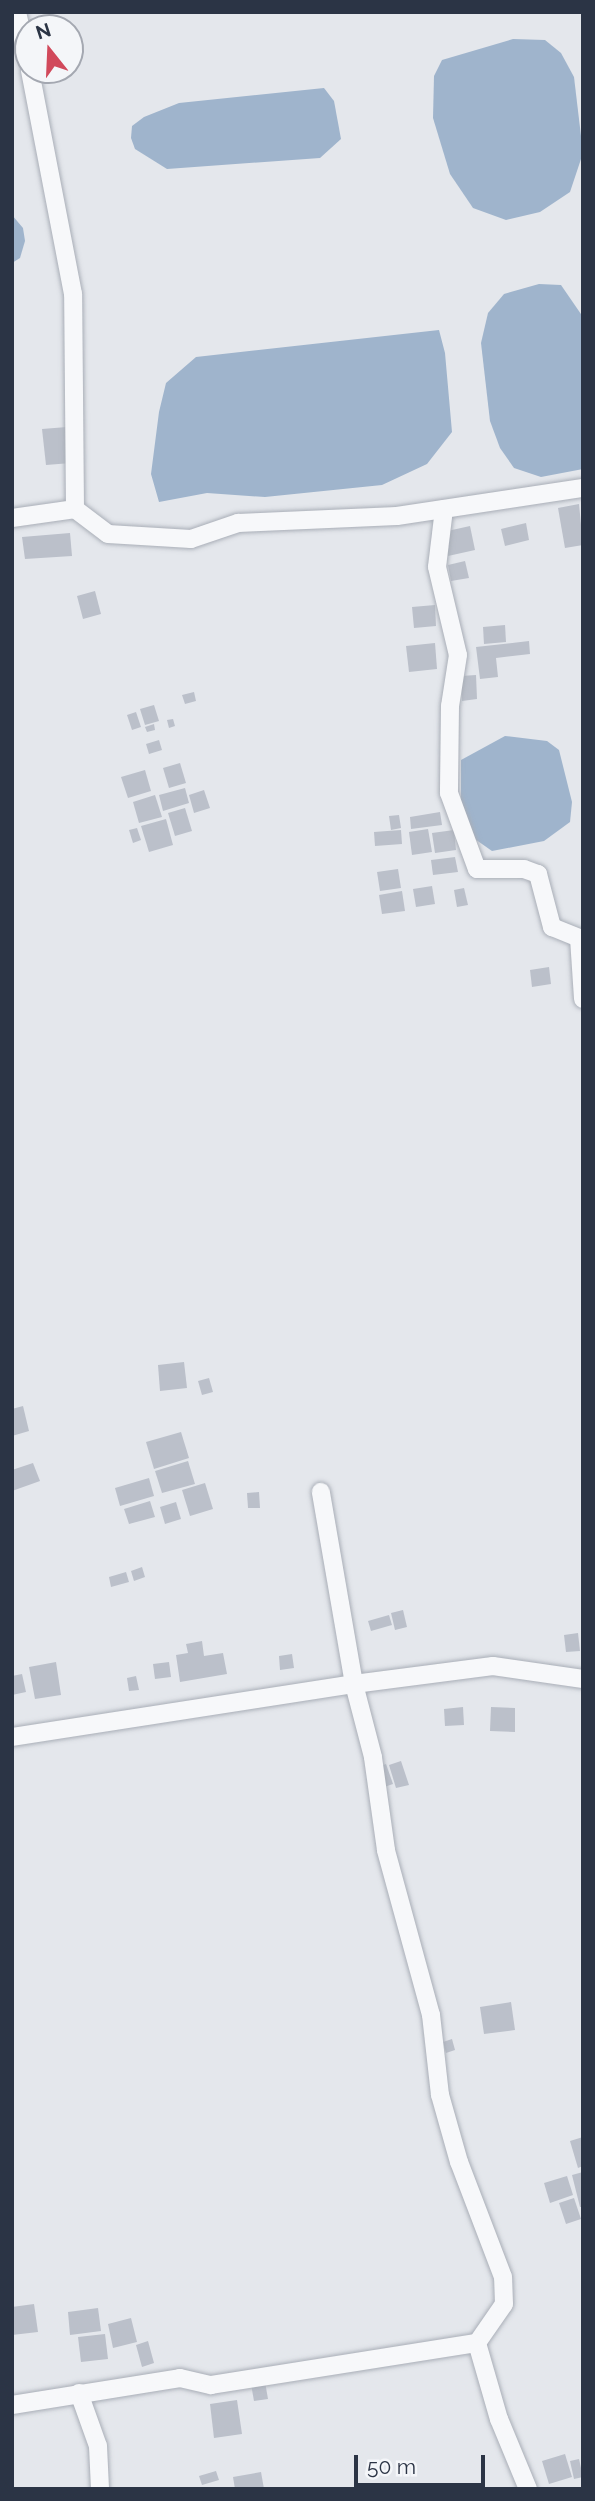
<!DOCTYPE html>
<style>
body{margin:0}
#map{position:relative;width:595px;height:2501px;overflow:hidden;background:#e4e7ec;font-family:Raleway,sans-serif}
div>[style]{position:absolute}
[style*='--x']{left:calc(var(--x)*1px);top:calc(var(--y)*1px);width:calc(var(--w)*1px);rotate:calc(var(--a)*1deg)}
.water>*{inset:0;background:#9fb4cc}
.building>*{inset:0;background:#bbc0ca}
.roads{filter:drop-shadow(0 0 2px #a9aeb7) drop-shadow(0 0 2px #a9aeb7)}
.minor>*{height:18px;margin:-9px;padding:0 9px;transform-origin:9px;border-radius:9px;background:#f7f8fa}
span{translate:-50% -50%;white-space:nowrap;text-align:center;line-height:1.15;-webkit-text-stroke:6px #f4f6f9;paint-order:stroke}
.frame{position:absolute;inset:0;border:14px solid #2b3445;pointer-events:none}
.north{position:absolute;left:14px;top:14px;width:70px;height:70px;box-sizing:border-box;background:#f4f6f9;border:2px solid #a4a8b1;border-radius:50%;rotate:342deg;font-size:19px;font-weight:700;line-height:28px;text-align:center;color:#2b3445}
.north::after{content:'';display:block;margin:auto;width:24px;height:32px;background:#d1495b;clip-path:polygon(50% 0,100% 100%,50% 72%,0 100%)}
.scale{position:absolute;left:354px;top:2455px;width:131px;height:32px;box-sizing:border-box;border:4px solid #2b3445;border-top:0;padding-left:9px;font-size:21px;line-height:24px;white-space:nowrap;color:#2b3445;-webkit-text-stroke:5px #f4f6f9;paint-order:stroke}
</style>
<div id="map">
<div class="water">
<div style="clip-path:polygon(513px 39px,545px 40px,561px 53px,574px 77px,583px 153px,570px 192px,540px 212px,506px 220px,473px 208px,450px 174px,433px 118px,434px 76px,442px 60px)"></div>
<div style="clip-path:polygon(324px 88px,334px 101px,341px 139px,320px 158px,167px 169px,135px 149px,131px 138px,132px 126px,144px 117px,179px 103px)"></div>
<div style="clip-path:polygon(12px 215px,23px 228px,25px 241px,20px 258px,12px 263px)"></div>
<div style="clip-path:polygon(539px 284px,561px 285px,583px 317px,583px 469px,541px 477px,514px 468px,500px 448px,490px 421px,481px 343px,488px 313px,504px 294px)"></div>
<div style="clip-path:polygon(439px 330px,445px 353px,452px 432px,427px 464px,382px 485px,265px 497px,207px 493px,159px 502px,151px 474px,159px 412px,166px 383px,196px 357px)"></div>
<div style="clip-path:polygon(505px 736px,547px 741px,559px 750px,572px 802px,570px 822px,544px 841px,492px 851px,472px 837px,461px 807px,461px 760px)"></div>
</div>
<div class="building">
<div style="clip-path:polygon(67px 427px,71px 463px,46px 465px,42px 429px)"></div>
<div style="clip-path:polygon(579px 504px,583px 545px,565px 548px,558px 508px)"></div>
<div style="clip-path:polygon(526px 523px,529px 540px,505px 546px,501px 529px)"></div>
<div style="clip-path:polygon(470px 526px,475px 550px,448px 556px,443px 532px)"></div>
<div style="clip-path:polygon(70px 533px,72px 556px,25px 559px,22px 537px)"></div>
<div style="clip-path:polygon(465px 561px,469px 578px,451px 581px,448px 565px)"></div>
<div style="clip-path:polygon(95px 591px,101px 614px,83px 619px,77px 596px)"></div>
<div style="clip-path:polygon(435px 605px,436px 626px,414px 628px,412px 607px)"></div>
<div style="clip-path:polygon(505px 625px,506px 642px,484px 644px,483px 627px)"></div>
<div style="clip-path:polygon(529px 641px,530px 654px,496px 658px,498px 677px,480px 679px,476px 647px)"></div>
<div style="clip-path:polygon(435px 643px,437px 669px,409px 672px,406px 646px)"></div>
<div style="clip-path:polygon(476px 675px,477px 699px,462px 701px,461px 676px)"></div>
<div style="clip-path:polygon(194px 692px,196px 701px,185px 704px,182px 695px)"></div>
<div style="clip-path:polygon(154px 705px,159px 721px,145px 725px,140px 709px)"></div>
<div style="clip-path:polygon(136px 712px,141px 727px,132px 730px,127px 715px)"></div>
<div style="clip-path:polygon(173px 719px,175px 726px,169px 728px,167px 720px)"></div>
<div style="clip-path:polygon(154px 724px,155px 730px,147px 732px,145px 727px)"></div>
<div style="clip-path:polygon(159px 740px,162px 750px,149px 754px,146px 744px)"></div>
<div style="clip-path:polygon(180px 763px,186px 783px,169px 788px,163px 768px)"></div>
<div style="clip-path:polygon(145px 770px,151px 791px,128px 798px,121px 777px)"></div>
<div style="clip-path:polygon(185px 788px,189px 803px,163px 811px,159px 795px)"></div>
<div style="clip-path:polygon(204px 790px,210px 808px,194px 813px,189px 795px)"></div>
<div style="clip-path:polygon(155px 795px,162px 817px,139px 823px,133px 802px)"></div>
<div style="clip-path:polygon(185px 808px,192px 831px,175px 836px,168px 813px)"></div>
<div style="clip-path:polygon(440px 812px,442px 825px,411px 829px,410px 817px)"></div>
<div style="clip-path:polygon(399px 815px,401px 828px,391px 830px,389px 816px)"></div>
<div style="clip-path:polygon(166px 819px,173px 845px,149px 852px,141px 826px)"></div>
<div style="clip-path:polygon(137px 828px,141px 840px,133px 843px,129px 830px)"></div>
<div style="clip-path:polygon(428px 829px,432px 852px,412px 855px,409px 832px)"></div>
<div style="clip-path:polygon(401px 830px,402px 844px,375px 846px,374px 832px)"></div>
<div style="clip-path:polygon(454px 830px,456px 850px,435px 853px,432px 833px)"></div>
<div style="clip-path:polygon(455px 857px,458px 872px,433px 875px,431px 860px)"></div>
<div style="clip-path:polygon(398px 869px,401px 888px,380px 891px,377px 872px)"></div>
<div style="clip-path:polygon(432px 886px,435px 904px,416px 907px,413px 889px)"></div>
<div style="clip-path:polygon(464px 888px,468px 905px,457px 907px,454px 890px)"></div>
<div style="clip-path:polygon(402px 891px,405px 911px,382px 914px,379px 895px)"></div>
<div style="clip-path:polygon(549px 967px,551px 984px,532px 987px,530px 970px)"></div>
<div style="clip-path:polygon(184px 1362px,187px 1388px,160px 1391px,158px 1365px)"></div>
<div style="clip-path:polygon(209px 1378px,213px 1392px,202px 1395px,198px 1381px)"></div>
<div style="clip-path:polygon(23px 1406px,29px 1431px,12px 1436px,12px 1409px)"></div>
<div style="clip-path:polygon(181px 1432px,189px 1458px,154px 1469px,146px 1442px)"></div>
<div style="clip-path:polygon(188px 1461px,195px 1484px,162px 1493px,155px 1471px)"></div>
<div style="clip-path:polygon(33px 1463px,40px 1481px,12px 1491px,12px 1470px)"></div>
<div style="clip-path:polygon(149px 1478px,154px 1496px,120px 1506px,115px 1488px)"></div>
<div style="clip-path:polygon(205px 1483px,213px 1509px,190px 1516px,182px 1490px)"></div>
<div style="clip-path:polygon(259px 1492px,260px 1508px,248px 1508px,247px 1493px)"></div>
<div style="clip-path:polygon(150px 1501px,155px 1517px,129px 1524px,124px 1509px)"></div>
<div style="clip-path:polygon(176px 1502px,181px 1519px,165px 1524px,160px 1507px)"></div>
<div style="clip-path:polygon(142px 1567px,145px 1577px,134px 1581px,131px 1571px)"></div>
<div style="clip-path:polygon(126px 1572px,129px 1582px,111px 1587px,109px 1577px)"></div>
<div style="clip-path:polygon(403px 1610px,407px 1627px,395px 1630px,391px 1613px)"></div>
<div style="clip-path:polygon(389px 1615px,392px 1625px,371px 1631px,368px 1621px)"></div>
<div style="clip-path:polygon(578px 1633px,580px 1651px,566px 1652px,564px 1635px)"></div>
<div style="clip-path:polygon(202px 1641px,204px 1656px,223px 1653px,227px 1674px,180px 1682px,176px 1655px,188px 1653px,186px 1644px)"></div>
<div style="clip-path:polygon(292px 1654px,294px 1668px,280px 1670px,279px 1656px)"></div>
<div style="clip-path:polygon(56px 1662px,61px 1695px,35px 1699px,29px 1667px)"></div>
<div style="clip-path:polygon(169px 1662px,171px 1677px,155px 1679px,153px 1664px)"></div>
<div style="clip-path:polygon(22px 1674px,26px 1692px,12px 1695px,12px 1676px)"></div>
<div style="clip-path:polygon(136px 1676px,139px 1690px,129px 1691px,127px 1678px)"></div>
<div style="clip-path:polygon(463px 1707px,464px 1725px,445px 1726px,444px 1709px)"></div>
<div style="clip-path:polygon(491px 1707px,515px 1708px,515px 1732px,490px 1731px)"></div>
<div style="clip-path:polygon(401px 1761px,409px 1785px,396px 1788px,389px 1765px)"></div>
<div style="clip-path:polygon(386px 1764px,393px 1784px,384px 1787px,378px 1767px)"></div>
<div style="clip-path:polygon(511px 2002px,515px 2030px,484px 2034px,480px 2007px)"></div>
<div style="clip-path:polygon(452px 2039px,455px 2050px,446px 2053px,443px 2042px)"></div>
<div style="clip-path:polygon(583px 2137px,583px 2166px,578px 2168px,570px 2141px)"></div>
<div style="clip-path:polygon(583px 2172px,583px 2207px,580px 2207px,572px 2175px)"></div>
<div style="clip-path:polygon(567px 2176px,573px 2195px,550px 2203px,544px 2183px)"></div>
<div style="clip-path:polygon(574px 2198px,581px 2219px,566px 2224px,559px 2203px)"></div>
<div style="clip-path:polygon(34px 2304px,38px 2332px,12px 2335px,12px 2307px)"></div>
<div style="clip-path:polygon(98px 2308px,101px 2331px,70px 2335px,68px 2312px)"></div>
<div style="clip-path:polygon(131px 2318px,137px 2342px,113px 2348px,108px 2324px)"></div>
<div style="clip-path:polygon(105px 2334px,108px 2359px,81px 2362px,78px 2337px)"></div>
<div style="clip-path:polygon(148px 2341px,154px 2363px,142px 2367px,136px 2345px)"></div>
<div style="clip-path:polygon(265px 2382px,268px 2399px,254px 2401px,251px 2384px)"></div>
<div style="clip-path:polygon(237px 2400px,242px 2434px,214px 2438px,210px 2404px)"></div>
<div style="clip-path:polygon(565px 2454px,572px 2477px,549px 2484px,542px 2461px)"></div>
<div style="clip-path:polygon(579px 2459px,583px 2477px,574px 2479px,570px 2461px)"></div>
<div style="clip-path:polygon(216px 2471px,219px 2480px,202px 2485px,199px 2476px)"></div>
<div style="clip-path:polygon(261px 2472px,264px 2489px,235px 2489px,233px 2477px)"></div>
</div>
<div class="roads">
<div class="minor">
<div style="--x:17;--y:12;--w:50;--a:77.3"></div>
<div style="--x:75;--y:509;--w:41;--a:37.1"></div>
<div style="--x:108;--y:534;--w:83;--a:3.4"></div>
<div style="--x:191;--y:539;--w:50;--a:-18.8"></div>
<div style="--x:238;--y:523;--w:159;--a:-2.5"></div>
<div style="--x:397;--y:516;--w:188;--a:-8.6"></div>
<div style="--x:444;--y:509;--w:58;--a:96.9"></div>
<div style="--x:437;--y:567;--w:90;--a:76.6"></div>
<div style="--x:458;--y:655;--w:52;--a:98.9"></div>
<div style="--x:450;--y:706;--w:87;--a:90.7"></div>
<div style="--x:449;--y:793;--w:81;--a:69.8"></div>
<div style="--x:477;--y:869;--w:47;--a:0"></div>
<div style="--x:524;--y:869;--w:15;--a:20"></div>
<div style="--x:538;--y:874;--w:55;--a:75.2"></div>
<div style="--x:552;--y:927;--w:29;--a:22"></div>
<div style="--x:579;--y:938;--w:61;--a:86.2"></div>
<div style="--x:12;--y:518;--w:64;--a:-8.1"></div>
<div style="--x:75;--y:509;--w:215;--a:-90.5"></div>
<div style="--x:73;--y:294;--w:228;--a:-100.9"></div>
<div style="--x:12;--y:1737;--w:346;--a:-8.8"></div>
<div style="--x:354;--y:1684;--w:195;--a:-99.8"></div>
<div style="--x:477;--y:2343;--w:79;--a:73.9"></div>
<div style="--x:499;--y:2419;--w:76;--a:67.5"></div>
<div style="--x:79;--y:2393;--w:56;--a:70.3"></div>
<div style="--x:98;--y:2446;--w:43;--a:87.3"></div>
<div style="--x:12;--y:2405;--w:170;--a:-9.1"></div>
<div style="--x:180;--y:2378;--w:32;--a:13"></div>
<div style="--x:211;--y:2385;--w:269;--a:-9"></div>
<div style="--x:477;--y:2343;--w:47;--a:-55.3"></div>
<div style="--x:504;--y:2304;--w:27;--a:-92"></div>
<div style="--x:503;--y:2277;--w:123;--a:-110.9"></div>
<div style="--x:459;--y:2162;--w:70;--a:-105.8"></div>
<div style="--x:440;--y:2095;--w:81;--a:-96.4"></div>
<div style="--x:431;--y:2015;--w:171;--a:-105.3"></div>
<div style="--x:386;--y:1850;--w:94;--a:-98"></div>
<div style="--x:373;--y:1757;--w:75;--a:-104.6"></div>
<div style="--x:354;--y:1684;--w:140;--a:-7.4"></div>
<div style="--x:493;--y:1666;--w:91;--a:8.2"></div>
</div>
</div>
<div class="frame"></div>
<div class="north">N</div>
<div class="scale">50 m</div>
</div>
